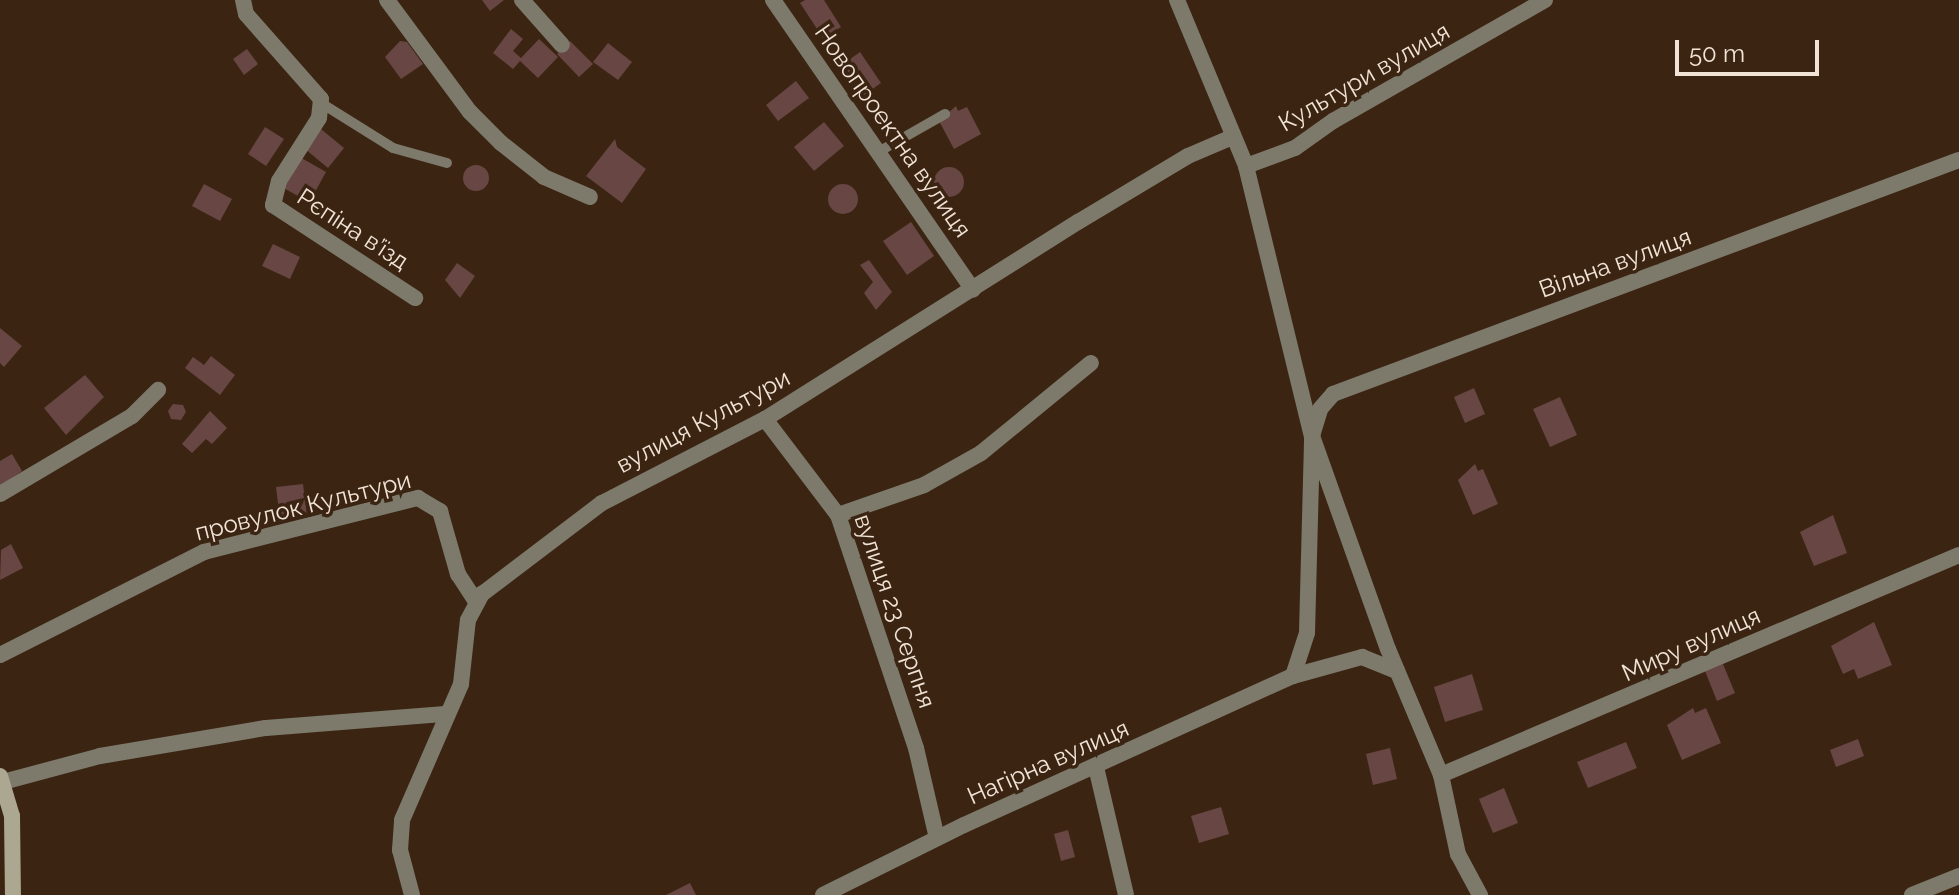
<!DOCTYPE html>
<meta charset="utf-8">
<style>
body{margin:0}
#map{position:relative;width:1959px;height:895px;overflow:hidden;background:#3b2512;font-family:Raleway,sans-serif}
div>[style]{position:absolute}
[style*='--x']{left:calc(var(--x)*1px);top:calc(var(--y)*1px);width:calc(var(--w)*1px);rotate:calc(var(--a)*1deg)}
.building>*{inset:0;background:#674643}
.round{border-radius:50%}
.lane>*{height:10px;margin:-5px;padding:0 5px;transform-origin:5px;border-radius:5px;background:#7d7a6c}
.street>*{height:16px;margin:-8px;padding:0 8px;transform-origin:8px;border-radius:8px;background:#7d7a6c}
.secondary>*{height:16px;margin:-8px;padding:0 8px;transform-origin:8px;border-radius:8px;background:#aca791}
span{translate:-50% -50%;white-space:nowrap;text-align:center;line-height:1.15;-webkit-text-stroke:7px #3b2512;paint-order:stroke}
.street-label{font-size:24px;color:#f2e3d7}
.scale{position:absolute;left:1675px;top:40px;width:144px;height:36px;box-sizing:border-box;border:4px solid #f2e3d7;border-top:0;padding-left:10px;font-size:24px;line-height:28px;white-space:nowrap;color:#f2e3d7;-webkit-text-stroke:6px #3b2512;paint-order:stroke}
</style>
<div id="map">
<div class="building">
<div style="clip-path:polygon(482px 0,504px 0,490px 11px)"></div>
<div style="clip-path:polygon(805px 0,824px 0,841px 27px,823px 38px,800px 3px)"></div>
<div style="clip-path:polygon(511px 29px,523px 39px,513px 51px,521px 58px,539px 39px,558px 57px,538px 78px,520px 61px,513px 69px,493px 53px)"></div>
<div style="clip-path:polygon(400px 41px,407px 42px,423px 64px,401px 79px,385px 57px)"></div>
<div style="clip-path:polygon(570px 41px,593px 64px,579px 77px,557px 54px)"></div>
<div style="clip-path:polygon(608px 43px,632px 62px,618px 80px,593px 62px)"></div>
<div style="clip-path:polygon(247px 49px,258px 64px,244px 75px,233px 59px)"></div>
<div style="clip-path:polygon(860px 52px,881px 83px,864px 95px,843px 64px)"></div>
<div style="clip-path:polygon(796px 81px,809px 98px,778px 121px,766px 105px)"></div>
<div style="clip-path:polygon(956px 106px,958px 111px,967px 107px,981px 134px,954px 149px,939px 121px)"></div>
<div style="clip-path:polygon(824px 122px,844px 146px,814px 171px,794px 147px)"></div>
<div style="clip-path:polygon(265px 127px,284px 139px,266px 166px,248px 154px)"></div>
<div style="clip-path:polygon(321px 129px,344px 148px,328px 168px,305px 149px)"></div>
<div style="clip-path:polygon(615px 139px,617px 147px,646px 169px,622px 203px,586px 176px)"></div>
<div style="clip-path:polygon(298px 156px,326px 172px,315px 192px,309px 188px,303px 199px,282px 187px)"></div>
<div class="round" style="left:463px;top:165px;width:26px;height:26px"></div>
<div class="round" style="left:934px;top:167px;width:30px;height:30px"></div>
<div style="clip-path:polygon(204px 184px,232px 199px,220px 221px,192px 206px)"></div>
<div class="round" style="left:828px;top:184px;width:30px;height:30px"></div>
<div style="clip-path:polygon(911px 222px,934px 256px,907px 275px,883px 241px)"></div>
<div style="clip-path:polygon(273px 244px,300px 257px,290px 279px,262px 266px)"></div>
<div style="clip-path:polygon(869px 260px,892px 292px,876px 310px,864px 293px,873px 282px,860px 265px)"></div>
<div style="clip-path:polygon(457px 263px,475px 276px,460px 298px,445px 280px)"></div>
<div style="clip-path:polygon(0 328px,22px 346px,4px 367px,0 363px)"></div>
<div style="clip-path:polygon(211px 356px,235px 375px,220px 395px,185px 368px,193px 357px,204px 365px)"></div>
<div style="clip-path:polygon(85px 375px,104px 397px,66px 435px,44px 408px)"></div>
<div style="clip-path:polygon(1474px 388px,1485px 414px,1465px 423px,1454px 397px)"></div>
<div style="clip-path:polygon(1560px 397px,1577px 435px,1550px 447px,1533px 409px)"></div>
<div style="clip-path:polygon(173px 404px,183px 405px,186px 412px,181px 420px,171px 419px,168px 411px)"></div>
<div style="clip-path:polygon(210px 411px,227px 428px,212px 444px,206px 439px,192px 453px,182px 444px)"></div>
<div style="clip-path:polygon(12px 454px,22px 471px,0 487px,0 461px)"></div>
<div style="clip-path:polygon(1475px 464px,1478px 471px,1483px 469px,1498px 504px,1473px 515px,1458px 480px)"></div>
<div style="clip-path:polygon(303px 484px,307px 516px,280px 519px,276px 487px)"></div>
<div style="clip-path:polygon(1833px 515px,1847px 553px,1814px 566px,1800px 532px)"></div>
<div style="clip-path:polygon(11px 544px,23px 568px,0 580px,1px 550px)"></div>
<div style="clip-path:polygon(1874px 622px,1892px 665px,1858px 679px,1854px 669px,1843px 674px,1831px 646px)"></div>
<div style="clip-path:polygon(1723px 664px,1735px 693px,1717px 701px,1705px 671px)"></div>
<div style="clip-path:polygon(1472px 674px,1483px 710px,1445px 722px,1434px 687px)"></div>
<div style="clip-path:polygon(1693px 708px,1695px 713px,1706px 708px,1721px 743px,1682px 760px,1667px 725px)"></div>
<div style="clip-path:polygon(1858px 739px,1864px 756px,1836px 767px,1830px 750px)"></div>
<div style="clip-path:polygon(1626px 742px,1637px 768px,1588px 788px,1577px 762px)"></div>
<div style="clip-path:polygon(1390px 748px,1397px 779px,1373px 785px,1366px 754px)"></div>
<div style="clip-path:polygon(1504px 788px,1518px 823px,1493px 833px,1479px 799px)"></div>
<div style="clip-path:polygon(1221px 807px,1229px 834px,1199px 843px,1191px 816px)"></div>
<div style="clip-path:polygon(1068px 830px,1075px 857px,1061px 861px,1054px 834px)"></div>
<div style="clip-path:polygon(690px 883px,696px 895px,666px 895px)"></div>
</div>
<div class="lane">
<div style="--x:321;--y:103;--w:85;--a:32"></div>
<div style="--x:393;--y:148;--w:56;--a:15.5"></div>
<div style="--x:880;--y:151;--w:75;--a:-29.6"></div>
</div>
<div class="street">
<div style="--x:243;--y:0;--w:14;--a:78"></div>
<div style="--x:246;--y:14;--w:113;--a:48.6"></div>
<div style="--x:321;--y:99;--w:19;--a:96"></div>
<div style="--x:319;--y:118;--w:75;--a:122.4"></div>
<div style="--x:279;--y:181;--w:25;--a:104"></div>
<div style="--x:273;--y:205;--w:170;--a:33.2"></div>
<div style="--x:387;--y:0;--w:139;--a:53.5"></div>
<div style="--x:470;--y:112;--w:44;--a:45"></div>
<div style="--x:501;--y:143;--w:55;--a:38.3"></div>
<div style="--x:544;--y:177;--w:50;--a:23.5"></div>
<div style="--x:522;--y:0;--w:60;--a:48.4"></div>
<div style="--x:773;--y:0;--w:352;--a:55.4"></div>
<div style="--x:1177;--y:0;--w:180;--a:67.4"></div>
<div style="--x:1246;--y:166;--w:278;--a:76.3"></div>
<div style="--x:1312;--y:436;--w:226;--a:70.4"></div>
<div style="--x:1388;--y:649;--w:137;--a:67.2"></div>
<div style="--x:1441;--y:775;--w:81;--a:77.9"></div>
<div style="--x:1458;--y:854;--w:47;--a:61.8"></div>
<div style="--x:1246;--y:166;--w:52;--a:-20.2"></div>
<div style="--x:1295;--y:148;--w:47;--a:-35.4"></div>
<div style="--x:1333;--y:121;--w:244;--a:-29.7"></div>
<div style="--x:765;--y:419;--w:121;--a:52.8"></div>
<div style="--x:838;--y:515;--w:246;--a:71.5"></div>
<div style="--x:916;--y:748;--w:92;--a:76.9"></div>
<div style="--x:0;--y:494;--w:153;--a:-30.6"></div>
<div style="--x:132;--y:416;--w:37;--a:-45"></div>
<div style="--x:838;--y:515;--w:91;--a:-19.2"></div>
<div style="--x:924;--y:485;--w:65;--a:-29.3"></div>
<div style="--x:981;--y:453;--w:142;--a:-39.3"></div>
<div style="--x:0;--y:655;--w:229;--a:-26.8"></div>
<div style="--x:204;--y:552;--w:221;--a:-14.2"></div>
<div style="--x:418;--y:498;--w:26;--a:31"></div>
<div style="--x:440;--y:511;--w:66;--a:74.1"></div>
<div style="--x:458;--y:574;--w:33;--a:57"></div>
<div style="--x:1293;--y:676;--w:45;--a:-72"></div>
<div style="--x:1307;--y:633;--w:197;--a:-88.5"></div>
<div style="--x:1312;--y:436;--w:28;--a:-73"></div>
<div style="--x:1320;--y:409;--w:20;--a:-49"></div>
<div style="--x:1333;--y:394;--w:668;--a:-20.5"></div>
<div style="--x:1096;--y:767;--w:131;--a:76.8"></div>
<div style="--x:1441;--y:775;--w:563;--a:-23.01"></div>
<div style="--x:3;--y:782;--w:100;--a:-15"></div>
<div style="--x:100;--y:756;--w:168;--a:-9.6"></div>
<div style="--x:266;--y:728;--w:180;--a:-4.5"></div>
<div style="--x:412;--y:895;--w:47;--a:-104.9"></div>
<div style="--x:400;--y:850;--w:30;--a:-86"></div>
<div style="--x:402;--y:820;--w:148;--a:-66.5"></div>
<div style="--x:461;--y:684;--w:64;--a:-83.8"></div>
<div style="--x:468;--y:620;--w:30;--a:-62"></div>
<div style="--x:482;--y:594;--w:151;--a:-37.2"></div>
<div style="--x:602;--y:503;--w:183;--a:-27.3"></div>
<div style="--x:765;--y:419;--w:370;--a:-32.2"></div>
<div style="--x:1078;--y:222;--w:128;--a:-31"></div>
<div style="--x:1188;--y:156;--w:46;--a:-23.2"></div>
<div style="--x:823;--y:895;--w:157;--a:-26.4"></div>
<div style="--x:964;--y:825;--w:361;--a:-24.4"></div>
<div style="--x:1293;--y:676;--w:72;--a:-15.4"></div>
<div style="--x:1362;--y:657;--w:38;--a:22"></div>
<div style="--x:1912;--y:895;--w:51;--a:-22"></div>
</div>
<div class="secondary">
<div style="--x:0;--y:776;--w:42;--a:73.3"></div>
<div style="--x:12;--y:816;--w:79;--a:89.3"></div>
</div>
<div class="street-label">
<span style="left:1364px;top:77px;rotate:-30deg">Культури вулиця</span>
<span style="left:893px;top:131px;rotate:55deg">Новопроектна вулиця</span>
<span style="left:353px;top:229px;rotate:33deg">Рєпіна в’їзд</span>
<span style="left:1615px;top:263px;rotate:-20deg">Вільна вулиця</span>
<span style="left:703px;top:421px;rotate:-28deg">вулиця Культури</span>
<span style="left:303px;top:506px;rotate:-14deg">провулок Культури</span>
<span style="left:895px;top:611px;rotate:71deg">вулиця 23 Серпня</span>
<span style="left:1691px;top:644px;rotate:-24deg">Миру вулиця</span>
<span style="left:1048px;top:762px;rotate:-24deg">Нагірна вулиця</span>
</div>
<div class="scale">50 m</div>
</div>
